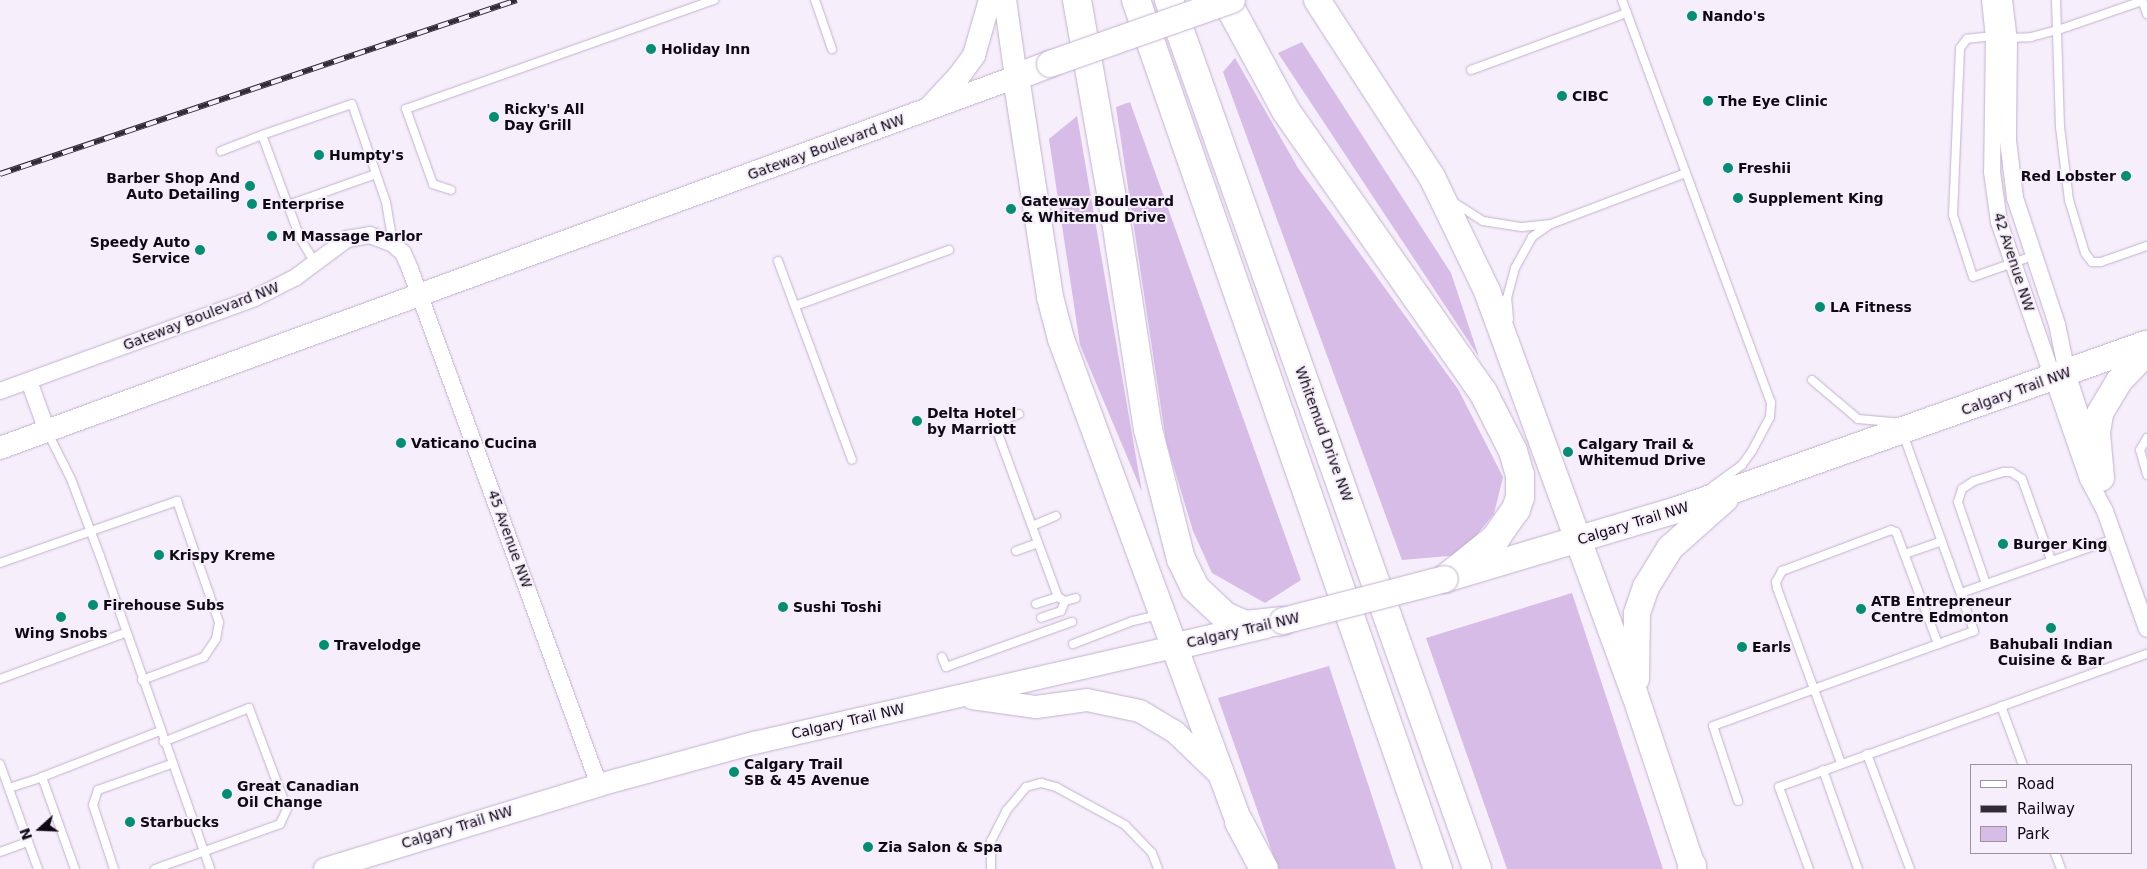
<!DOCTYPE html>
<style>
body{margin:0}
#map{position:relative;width:2147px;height:869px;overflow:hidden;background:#f6eefb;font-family:"DejaVu Sans",sans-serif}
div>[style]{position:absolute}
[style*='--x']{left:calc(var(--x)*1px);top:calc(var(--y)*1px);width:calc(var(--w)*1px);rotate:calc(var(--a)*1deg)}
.green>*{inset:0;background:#d6bce6}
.roads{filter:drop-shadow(0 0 1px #c3b0cf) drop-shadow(0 0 1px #c3b0cf)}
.service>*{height:8px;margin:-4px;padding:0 4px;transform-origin:4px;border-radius:4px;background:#fff}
.minor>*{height:16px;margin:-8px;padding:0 8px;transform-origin:8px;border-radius:8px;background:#fff}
.secondary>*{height:22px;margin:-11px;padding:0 11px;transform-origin:11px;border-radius:11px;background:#fff}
.trunk>*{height:26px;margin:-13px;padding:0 13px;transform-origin:13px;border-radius:13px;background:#fff}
.motorway>*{height:28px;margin:-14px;padding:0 14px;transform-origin:14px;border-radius:14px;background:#fff}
.rail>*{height:5.5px;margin-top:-2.75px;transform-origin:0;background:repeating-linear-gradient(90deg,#f6eefb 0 11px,#312b36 0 22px);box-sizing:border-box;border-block:1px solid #312b36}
.bridges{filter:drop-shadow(0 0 1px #c3b0cf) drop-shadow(0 0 1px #c3b0cf)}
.trunk-bridge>*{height:26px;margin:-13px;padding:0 13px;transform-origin:13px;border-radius:13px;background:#fff}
.dots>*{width:14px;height:14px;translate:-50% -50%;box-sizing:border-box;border:2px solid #f6eefb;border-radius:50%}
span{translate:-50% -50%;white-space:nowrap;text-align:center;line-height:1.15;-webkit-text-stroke:4px #f6eefb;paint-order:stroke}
.poi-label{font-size:14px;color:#0f0913;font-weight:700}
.left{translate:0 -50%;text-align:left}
.right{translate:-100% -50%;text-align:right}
.street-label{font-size:14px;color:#0f0913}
.legend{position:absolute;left:1970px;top:764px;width:162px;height:90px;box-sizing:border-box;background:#f6eefb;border:1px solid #9a929e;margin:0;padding:6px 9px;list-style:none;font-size:15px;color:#0f0913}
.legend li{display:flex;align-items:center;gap:10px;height:25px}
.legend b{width:25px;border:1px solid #9a929e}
.north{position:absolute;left:15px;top:804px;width:50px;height:50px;-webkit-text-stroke:4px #f6eefb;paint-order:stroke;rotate:250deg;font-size:14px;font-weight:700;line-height:20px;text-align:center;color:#0f0913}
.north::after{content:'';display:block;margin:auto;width:18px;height:22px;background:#0f0913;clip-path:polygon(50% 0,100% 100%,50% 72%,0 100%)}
</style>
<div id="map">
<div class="green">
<div style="clip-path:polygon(1302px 42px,1451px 273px,1479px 357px,1278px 53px)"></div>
<div style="clip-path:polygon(1235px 58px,1298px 168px,1458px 389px,1503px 477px,1494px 514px,1460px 555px,1402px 560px,1223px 72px)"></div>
<div style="clip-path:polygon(1130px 102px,1301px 580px,1265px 603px,1212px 573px,1193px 531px,1166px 441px,1116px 107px)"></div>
<div style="clip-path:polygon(1077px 116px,1142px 492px,1080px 345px,1049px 139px)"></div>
<div style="clip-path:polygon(1572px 593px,1663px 869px,1507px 869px,1426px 638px)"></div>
<div style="clip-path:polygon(1329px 666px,1396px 869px,1278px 869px,1218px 698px)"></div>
</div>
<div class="roads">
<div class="service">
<div style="--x:815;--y:0;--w:52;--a:70.9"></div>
<div style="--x:1622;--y:0;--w:429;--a:69.7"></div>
<div style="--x:1771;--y:402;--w:15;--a:94"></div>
<div style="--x:1770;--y:417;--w:38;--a:118"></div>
<div style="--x:1752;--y:451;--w:17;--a:126"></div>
<div style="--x:1742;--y:465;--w:36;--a:144"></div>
<div style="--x:2056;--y:0;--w:127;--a:88.2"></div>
<div style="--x:2060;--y:127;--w:74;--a:83"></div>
<div style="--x:2069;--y:200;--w:55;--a:73.2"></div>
<div style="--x:2085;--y:253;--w:11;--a:52"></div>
<div style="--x:2092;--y:262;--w:9;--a:0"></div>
<div style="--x:2101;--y:262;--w:49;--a:-19.2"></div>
<div style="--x:2142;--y:0;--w:15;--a:70"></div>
<div style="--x:1994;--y:36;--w:27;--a:174"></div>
<div style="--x:1967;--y:39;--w:11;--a:128"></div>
<div style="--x:1960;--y:48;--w:167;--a:92.4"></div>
<div style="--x:1953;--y:215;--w:65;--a:72.1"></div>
<div style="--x:1973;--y:277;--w:64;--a:-19.3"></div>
<div style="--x:2008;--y:38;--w:23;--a:-2"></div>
<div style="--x:2031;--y:37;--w:28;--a:-15"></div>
<div style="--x:2058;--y:30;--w:89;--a:-19"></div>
<div style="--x:1471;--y:70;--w:166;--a:-20.1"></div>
<div style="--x:262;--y:135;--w:95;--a:-19"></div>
<div style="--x:352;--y:104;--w:104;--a:70.9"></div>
<div style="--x:386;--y:202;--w:43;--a:80.5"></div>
<div style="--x:221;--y:151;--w:44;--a:-21.3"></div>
<div style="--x:262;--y:135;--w:110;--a:69.7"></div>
<div style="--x:300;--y:238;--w:29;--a:59"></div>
<div style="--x:451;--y:190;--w:19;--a:-162"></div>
<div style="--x:433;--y:184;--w:80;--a:-109.8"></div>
<div style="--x:406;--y:109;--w:327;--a:-19.5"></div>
<div style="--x:1455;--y:203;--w:33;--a:33"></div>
<div style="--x:1483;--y:221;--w:39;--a:9"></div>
<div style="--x:1522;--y:227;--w:29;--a:-6"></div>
<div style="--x:1551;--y:224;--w:144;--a:-20.7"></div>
<div style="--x:288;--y:205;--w:93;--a:-19.4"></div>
<div style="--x:778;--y:261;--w:212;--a:69.6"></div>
<div style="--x:795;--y:306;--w:164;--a:-20"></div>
<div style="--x:1509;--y:319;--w:21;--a:-95"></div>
<div style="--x:1507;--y:298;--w:31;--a:-75"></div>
<div style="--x:1515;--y:268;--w:35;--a:-61"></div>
<div style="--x:1532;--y:237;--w:21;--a:-35"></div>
<div style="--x:1812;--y:380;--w:60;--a:40.3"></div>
<div style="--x:1858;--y:419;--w:37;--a:5"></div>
<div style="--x:1019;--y:414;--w:27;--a:160"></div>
<div style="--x:994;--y:423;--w:185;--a:69.8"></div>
<div style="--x:48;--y:433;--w:51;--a:63.4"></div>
<div style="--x:71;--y:479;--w:82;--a:69.4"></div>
<div style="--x:100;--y:556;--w:332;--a:70.6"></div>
<div style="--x:2147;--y:438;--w:14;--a:120"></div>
<div style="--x:2140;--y:450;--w:26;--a:74"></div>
<div style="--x:1032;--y:526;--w:26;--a:-23"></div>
<div style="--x:1016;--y:551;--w:23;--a:-20"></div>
<div style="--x:1905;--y:554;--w:39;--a:-19"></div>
<div style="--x:0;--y:563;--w:188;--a:-19.3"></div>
<div style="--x:177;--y:501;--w:128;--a:70.9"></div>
<div style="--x:219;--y:622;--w:17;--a:100"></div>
<div style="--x:216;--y:639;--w:22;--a:124"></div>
<div style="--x:204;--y:657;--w:66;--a:159.6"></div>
<div style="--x:1986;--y:584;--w:87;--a:-108.9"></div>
<div style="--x:1958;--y:502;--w:14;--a:-73"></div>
<div style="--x:1962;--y:489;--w:14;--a:-34"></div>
<div style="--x:1974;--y:481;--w:31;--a:-17"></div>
<div style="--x:2004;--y:472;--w:7;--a:0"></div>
<div style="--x:2011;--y:472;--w:13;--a:32"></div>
<div style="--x:2022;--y:479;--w:86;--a:70.3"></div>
<div style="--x:1961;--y:593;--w:164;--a:-19.5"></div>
<div style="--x:1065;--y:601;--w:11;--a:-15"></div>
<div style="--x:1036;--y:604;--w:23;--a:-18"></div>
<div style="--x:1058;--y:597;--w:8;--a:30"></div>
<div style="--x:1065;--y:601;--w:11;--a:112"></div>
<div style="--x:1061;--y:611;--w:21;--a:161"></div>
<div style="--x:1073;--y:644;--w:64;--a:-21"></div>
<div style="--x:1133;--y:621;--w:27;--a:-13"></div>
<div style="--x:942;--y:657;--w:11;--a:68"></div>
<div style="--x:946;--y:667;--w:134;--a:-19.7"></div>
<div style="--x:0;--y:679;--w:133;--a:-20.2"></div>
<div style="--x:2001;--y:706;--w:63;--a:69.6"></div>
<div style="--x:1867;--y:754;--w:123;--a:69.5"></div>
<div style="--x:1841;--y:763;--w:79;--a:-110"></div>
<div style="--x:1814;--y:689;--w:170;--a:-19.9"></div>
<div style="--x:1974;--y:631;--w:209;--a:-109.8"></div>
<div style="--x:0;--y:764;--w:112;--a:70.1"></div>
<div style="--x:1823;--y:770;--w:105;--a:70.5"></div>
<div style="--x:42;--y:777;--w:127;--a:-21.3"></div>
<div style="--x:9;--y:788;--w:35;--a:-18"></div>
<div style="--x:42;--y:777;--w:98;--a:70.3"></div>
<div style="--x:1738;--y:801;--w:79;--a:-108.4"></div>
<div style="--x:1713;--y:726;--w:108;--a:-20.1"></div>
<div style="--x:1814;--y:689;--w:108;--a:-110.1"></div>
<div style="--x:1777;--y:588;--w:6;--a:-99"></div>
<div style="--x:1776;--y:582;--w:13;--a:-61"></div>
<div style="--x:1782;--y:571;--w:116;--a:-20.6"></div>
<div style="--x:1891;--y:530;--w:5;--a:22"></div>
<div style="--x:1896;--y:532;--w:120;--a:69.4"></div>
<div style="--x:0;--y:852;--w:30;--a:-20"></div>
<div style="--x:2055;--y:853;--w:17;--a:69"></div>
<div style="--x:114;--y:869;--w:67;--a:-108.2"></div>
<div style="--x:93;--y:805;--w:16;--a:-72"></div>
<div style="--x:98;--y:790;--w:77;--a:-19.6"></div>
<div style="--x:155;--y:869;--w:133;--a:-19.8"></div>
<div style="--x:280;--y:824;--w:17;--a:-65"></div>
<div style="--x:287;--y:809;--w:108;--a:-110.6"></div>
<div style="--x:249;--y:708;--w:92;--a:158.4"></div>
<div style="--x:991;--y:869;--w:28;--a:-90"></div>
<div style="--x:991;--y:841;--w:35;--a:-63"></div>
<div style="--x:1007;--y:810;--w:30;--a:-50"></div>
<div style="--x:1026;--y:787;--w:16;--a:-15"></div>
<div style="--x:1041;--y:783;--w:16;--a:15"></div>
<div style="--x:1056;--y:787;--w:79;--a:28.8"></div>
<div style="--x:1125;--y:825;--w:39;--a:46"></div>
<div style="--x:1152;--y:853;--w:17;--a:69"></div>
<div style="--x:1809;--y:869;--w:87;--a:-110.1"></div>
<div style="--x:1779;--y:787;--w:391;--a:-19.9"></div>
</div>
<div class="minor">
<div style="--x:1990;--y:0;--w:36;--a:84"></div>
<div style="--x:1994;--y:36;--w:136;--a:90.8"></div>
<div style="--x:1992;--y:172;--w:50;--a:82"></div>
<div style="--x:1999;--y:222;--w:272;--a:70.9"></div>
<div style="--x:2088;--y:479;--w:36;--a:62"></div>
<div style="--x:2105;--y:511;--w:125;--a:70.4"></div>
<div style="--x:2004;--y:0;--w:38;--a:83"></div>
<div style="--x:2009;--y:38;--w:102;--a:90.6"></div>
<div style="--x:2008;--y:140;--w:58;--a:83.1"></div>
<div style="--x:2015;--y:198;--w:133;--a:71.6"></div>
<div style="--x:2057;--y:324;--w:50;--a:78.5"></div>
<div style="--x:2067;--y:373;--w:81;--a:72"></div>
<div style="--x:29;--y:381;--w:53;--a:70.2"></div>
<div style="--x:0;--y:391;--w:271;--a:-20"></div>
<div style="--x:255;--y:298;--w:46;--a:-27.1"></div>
<div style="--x:296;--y:277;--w:64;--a:-36.7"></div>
<div style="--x:347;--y:239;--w:23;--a:-10"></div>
<div style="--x:370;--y:235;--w:25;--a:21"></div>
<div style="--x:393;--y:244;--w:13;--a:42"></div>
<div style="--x:403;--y:253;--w:17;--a:66"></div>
<div style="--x:410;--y:269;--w:550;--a:69.88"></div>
</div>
<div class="secondary">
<div style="--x:931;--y:106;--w:41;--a:-47"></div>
<div style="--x:959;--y:76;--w:26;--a:-54"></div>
<div style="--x:974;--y:55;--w:57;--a:-73.8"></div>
<div style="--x:0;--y:448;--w:1082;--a:-20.06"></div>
<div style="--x:1016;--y:77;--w:78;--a:-98.1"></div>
<div style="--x:972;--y:698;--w:65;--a:8"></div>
<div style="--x:1036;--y:707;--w:51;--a:-7.8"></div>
<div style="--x:1087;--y:700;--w:54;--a:11.7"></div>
<div style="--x:1140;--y:711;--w:41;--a:31"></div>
<div style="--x:1175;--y:732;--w:61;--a:43.7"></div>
<div style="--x:325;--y:869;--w:287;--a:-17"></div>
<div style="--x:599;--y:785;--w:161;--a:-15.2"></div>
<div style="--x:754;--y:743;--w:434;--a:-12.9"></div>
</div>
<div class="trunk">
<div style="--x:1317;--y:0;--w:211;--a:57"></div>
<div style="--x:1432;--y:177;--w:127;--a:64.2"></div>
<div style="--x:1487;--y:291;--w:430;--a:69.9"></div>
<div style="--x:1635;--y:695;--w:180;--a:71.6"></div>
<div style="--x:1050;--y:64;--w:36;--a:159"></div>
<div style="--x:1016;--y:77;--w:223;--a:81.2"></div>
<div style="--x:1050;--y:297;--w:43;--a:75.3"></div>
<div style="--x:1061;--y:339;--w:515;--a:69.77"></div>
<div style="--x:2101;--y:478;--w:45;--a:-95.1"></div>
<div style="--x:2097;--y:433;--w:20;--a:-81"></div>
<div style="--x:2100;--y:413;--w:37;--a:-59"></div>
<div style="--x:2119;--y:381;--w:40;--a:-46"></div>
<div style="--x:1445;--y:579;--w:242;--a:-16.6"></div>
<div style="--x:1677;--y:510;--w:498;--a:-19.5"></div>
<div style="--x:1177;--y:646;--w:91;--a:-13.3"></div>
<div style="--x:1636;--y:679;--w:66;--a:-89.1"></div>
<div style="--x:1637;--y:613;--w:28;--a:-71"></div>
<div style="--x:1646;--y:587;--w:46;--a:-58.4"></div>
<div style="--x:1670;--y:548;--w:74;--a:-41.7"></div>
</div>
<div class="motorway">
<div style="--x:1077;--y:0;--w:224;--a:80"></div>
<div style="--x:1116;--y:221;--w:210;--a:81.3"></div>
<div style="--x:1148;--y:429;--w:134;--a:75.8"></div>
<div style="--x:1181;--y:559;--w:32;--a:64"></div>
<div style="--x:1195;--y:588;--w:41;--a:43"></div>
<div style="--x:1225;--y:616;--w:22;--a:24"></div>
<div style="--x:1245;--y:625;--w:38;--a:-6"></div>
<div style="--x:1136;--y:0;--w:920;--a:70.84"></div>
<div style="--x:1169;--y:0;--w:922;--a:70.48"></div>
<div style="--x:1226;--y:0;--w:126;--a:61.6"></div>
<div style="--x:1286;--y:111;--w:343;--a:55"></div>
<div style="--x:1483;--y:392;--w:66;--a:63"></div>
<div style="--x:1513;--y:451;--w:25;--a:74"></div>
<div style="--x:1520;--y:475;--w:22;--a:90"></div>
<div style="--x:1520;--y:497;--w:13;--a:108"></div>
<div style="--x:1516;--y:509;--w:35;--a:125"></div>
<div style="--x:1496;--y:538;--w:65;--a:141.2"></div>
<div style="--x:1239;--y:822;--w:53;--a:62"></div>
<div style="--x:1692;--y:866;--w:3;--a:90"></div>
</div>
</div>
<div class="rail">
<div style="--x:0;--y:174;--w:545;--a:-18.6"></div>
</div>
<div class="bridges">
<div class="trunk-bridge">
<div style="--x:1050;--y:64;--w:193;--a:-19.4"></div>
<div style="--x:1283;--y:621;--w:167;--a:-14.5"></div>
</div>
</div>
<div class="dots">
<div style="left:1692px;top:16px;background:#058c73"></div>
<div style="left:651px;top:49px;background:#058c73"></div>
<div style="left:1562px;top:96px;background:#058c73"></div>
<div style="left:1708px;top:101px;background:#058c73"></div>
<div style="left:494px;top:117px;background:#058c73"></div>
<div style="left:319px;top:155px;background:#058c73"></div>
<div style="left:1728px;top:168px;background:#058c73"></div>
<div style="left:2126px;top:176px;background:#058c73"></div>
<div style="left:250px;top:186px;background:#058c73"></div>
<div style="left:1738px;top:198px;background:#058c73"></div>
<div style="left:252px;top:204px;background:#058c73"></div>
<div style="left:1011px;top:209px;background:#058c73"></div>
<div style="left:272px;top:236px;background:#058c73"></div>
<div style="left:200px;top:250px;background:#058c73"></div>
<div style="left:1820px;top:307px;background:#058c73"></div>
<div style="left:917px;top:421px;background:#058c73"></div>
<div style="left:401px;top:443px;background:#058c73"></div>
<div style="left:1568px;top:452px;background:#058c73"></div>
<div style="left:2003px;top:544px;background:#058c73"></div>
<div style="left:159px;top:555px;background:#058c73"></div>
<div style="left:93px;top:605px;background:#058c73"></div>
<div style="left:783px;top:607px;background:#058c73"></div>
<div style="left:1861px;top:609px;background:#058c73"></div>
<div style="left:61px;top:617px;background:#058c73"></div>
<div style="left:2051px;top:628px;background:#058c73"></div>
<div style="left:324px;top:645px;background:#058c73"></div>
<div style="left:1742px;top:647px;background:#058c73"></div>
<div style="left:734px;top:772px;background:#058c73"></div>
<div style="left:227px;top:794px;background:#058c73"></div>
<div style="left:130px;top:822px;background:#058c73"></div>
<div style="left:868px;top:847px;background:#058c73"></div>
</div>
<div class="poi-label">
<span class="left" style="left:1702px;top:16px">Nando's</span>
<span class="left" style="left:661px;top:49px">Holiday Inn</span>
<span class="left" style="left:1572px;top:96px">CIBC</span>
<span class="left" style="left:1718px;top:101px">The Eye Clinic</span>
<span class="left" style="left:504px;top:117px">Ricky's All<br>Day Grill</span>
<span class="left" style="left:329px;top:155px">Humpty's</span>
<span class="left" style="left:1738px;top:168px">Freshii</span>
<span class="right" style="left:2116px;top:176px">Red Lobster</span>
<span class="right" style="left:240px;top:186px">Barber Shop And<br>Auto Detailing</span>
<span class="left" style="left:1748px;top:198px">Supplement King</span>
<span class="left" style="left:1021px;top:209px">Gateway Boulevard<br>&amp; Whitemud Drive</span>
<span class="left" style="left:262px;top:204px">Enterprise</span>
<span class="left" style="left:282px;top:236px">M Massage Parlor</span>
<span class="right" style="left:190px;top:250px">Speedy Auto<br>Service</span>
<span class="left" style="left:1830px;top:307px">LA Fitness</span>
<span class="left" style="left:927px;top:421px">Delta Hotel<br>by Marriott</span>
<span class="left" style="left:411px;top:443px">Vaticano Cucina</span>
<span class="left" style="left:1578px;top:452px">Calgary Trail &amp;<br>Whitemud Drive</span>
<span class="left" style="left:2013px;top:544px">Burger King</span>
<span class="left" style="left:169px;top:555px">Krispy Kreme</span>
<span class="left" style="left:1871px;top:609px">ATB Entrepreneur<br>Centre Edmonton</span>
<span class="left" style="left:103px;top:605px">Firehouse Subs</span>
<span class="left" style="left:793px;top:607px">Sushi Toshi</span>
<span style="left:61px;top:633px">Wing Snobs</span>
<span style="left:2051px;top:652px">Bahubali Indian<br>Cuisine &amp; Bar</span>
<span class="left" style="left:334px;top:645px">Travelodge</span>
<span class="left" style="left:1752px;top:647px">Earls</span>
<span class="left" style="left:744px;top:772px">Calgary Trail<br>SB &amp; 45 Avenue</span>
<span class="left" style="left:237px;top:794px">Great Canadian<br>Oil Change</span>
<span class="left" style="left:140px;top:822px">Starbucks</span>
<span class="left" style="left:878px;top:847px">Zia Salon &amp; Spa</span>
</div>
<div class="street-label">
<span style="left:826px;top:147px;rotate:-20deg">Gateway Boulevard NW</span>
<span style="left:2014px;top:262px;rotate:72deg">42 Avenue NW</span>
<span style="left:201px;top:316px;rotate:-21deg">Gateway Boulevard NW</span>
<span style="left:2016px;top:391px;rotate:-20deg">Calgary Trail NW</span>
<span style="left:1324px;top:434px;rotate:70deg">Whitemud Drive NW</span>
<span style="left:1633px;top:523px;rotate:-17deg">Calgary Trail NW</span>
<span style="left:510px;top:539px;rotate:70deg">45 Avenue NW</span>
<span style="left:1243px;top:630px;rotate:-13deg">Calgary Trail NW</span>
<span style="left:848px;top:721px;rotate:-13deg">Calgary Trail NW</span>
<span style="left:457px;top:827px;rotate:-17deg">Calgary Trail NW</span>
</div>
<ul class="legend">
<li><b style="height:6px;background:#fff"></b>Road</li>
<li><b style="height:6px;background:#312b36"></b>Railway</li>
<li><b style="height:14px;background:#d6bce6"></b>Park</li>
</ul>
<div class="north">N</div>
</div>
